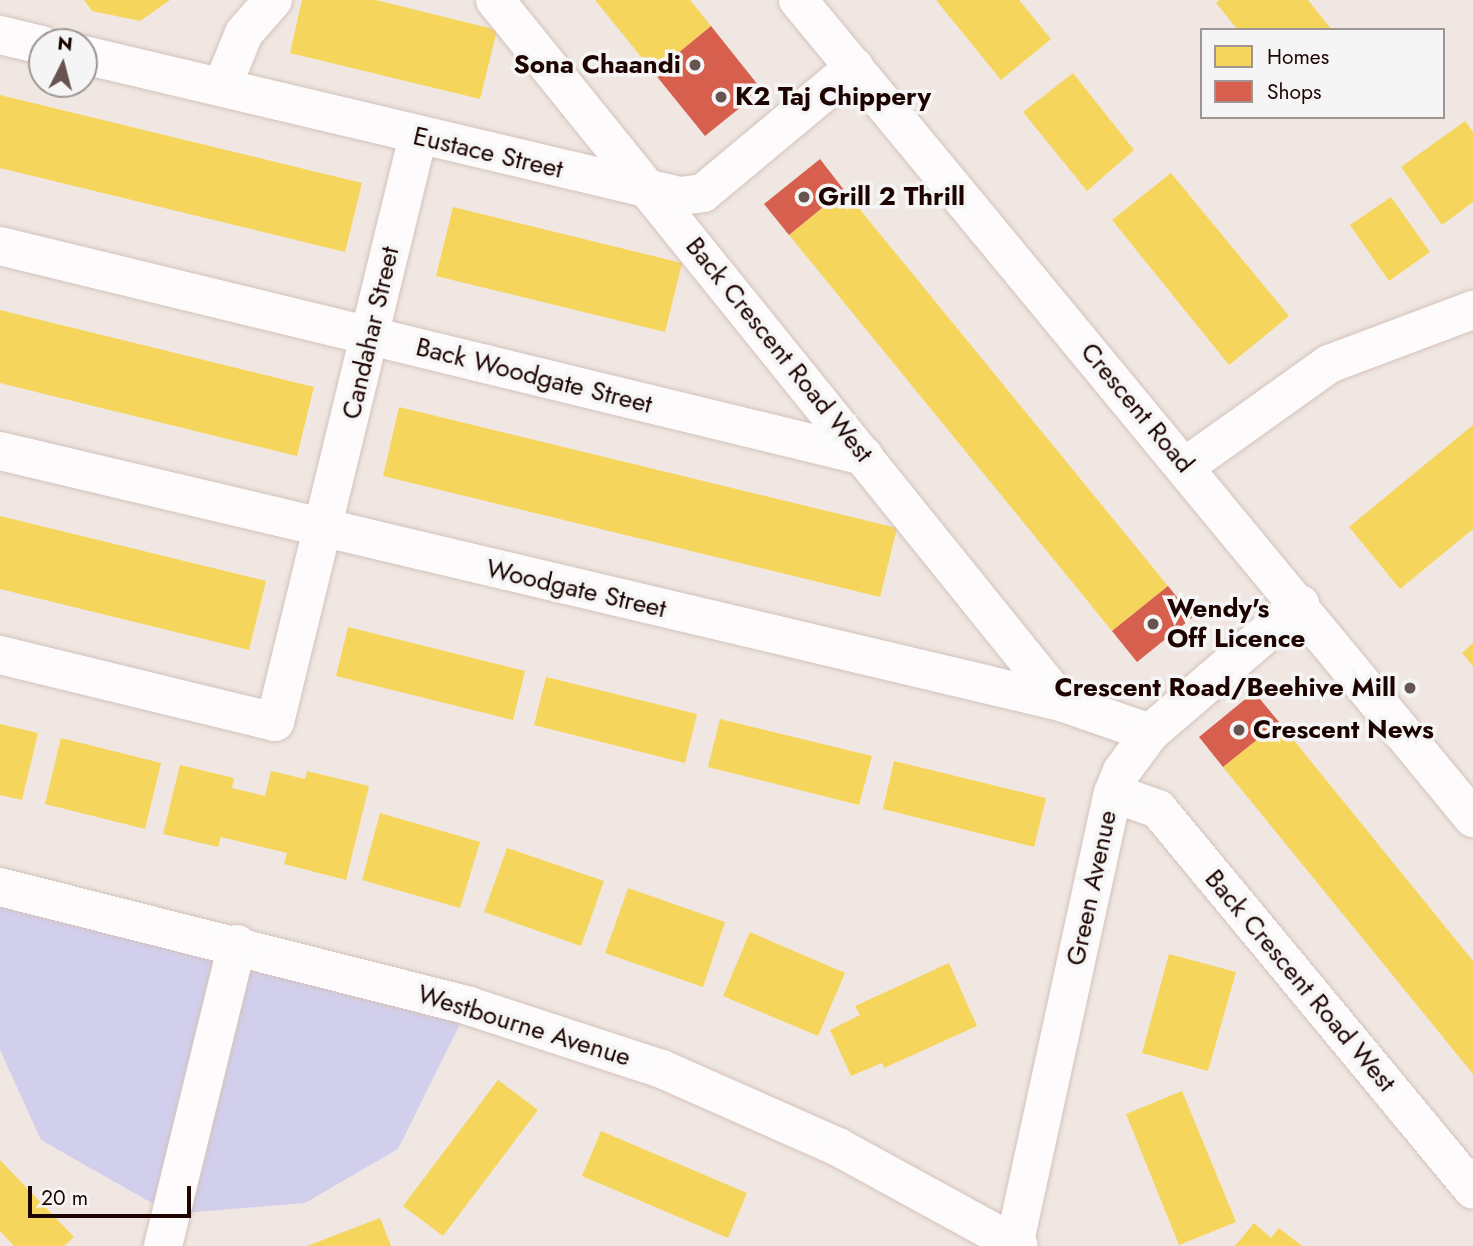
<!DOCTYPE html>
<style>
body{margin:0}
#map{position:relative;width:1473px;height:1246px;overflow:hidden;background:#f0e7e3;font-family:Jost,sans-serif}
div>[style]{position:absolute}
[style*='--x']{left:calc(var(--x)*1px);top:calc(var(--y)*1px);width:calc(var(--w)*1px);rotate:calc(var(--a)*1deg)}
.green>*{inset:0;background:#d2cfed}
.homes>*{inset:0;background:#f6d55c}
.shops>*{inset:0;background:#d6604d}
.roads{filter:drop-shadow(0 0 2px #d4c2ba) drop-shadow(0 0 2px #d4c2ba)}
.minor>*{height:38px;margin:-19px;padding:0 19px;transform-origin:19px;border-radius:19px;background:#fdfbfb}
.dots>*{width:19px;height:19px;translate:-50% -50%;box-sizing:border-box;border:4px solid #f5f5f5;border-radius:50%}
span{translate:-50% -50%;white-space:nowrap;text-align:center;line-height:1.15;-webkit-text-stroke:7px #f5f5f5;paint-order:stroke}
.poi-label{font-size:26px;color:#1d0400;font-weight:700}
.right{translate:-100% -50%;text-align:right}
.left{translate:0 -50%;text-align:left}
.street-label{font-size:26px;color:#1d0400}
.legend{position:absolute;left:1200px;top:28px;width:245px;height:91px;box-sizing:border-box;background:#f5f5f5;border:2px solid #9f9593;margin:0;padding:9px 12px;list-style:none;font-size:21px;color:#1d0400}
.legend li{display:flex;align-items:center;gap:14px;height:35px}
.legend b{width:35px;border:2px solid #9f9593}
.north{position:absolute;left:28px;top:28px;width:70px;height:70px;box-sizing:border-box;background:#f5f5f5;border:2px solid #9f9593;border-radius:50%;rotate:6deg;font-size:19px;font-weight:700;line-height:28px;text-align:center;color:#1d0400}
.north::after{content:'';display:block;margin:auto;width:24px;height:32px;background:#67534f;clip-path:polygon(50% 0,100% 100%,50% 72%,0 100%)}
.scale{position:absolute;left:28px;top:1186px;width:163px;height:32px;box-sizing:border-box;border:4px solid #1d0400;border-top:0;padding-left:9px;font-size:21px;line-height:24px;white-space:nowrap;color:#1d0400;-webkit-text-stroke:5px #f5f5f5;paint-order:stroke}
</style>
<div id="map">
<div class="green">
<div style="clip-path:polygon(0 887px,469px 1006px,398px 1149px,305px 1203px,171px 1214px,41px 1140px,0 1050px)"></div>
</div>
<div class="homes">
<div style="clip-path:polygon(84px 0,170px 0,140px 21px,92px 11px)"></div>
<div style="clip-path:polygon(302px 0,376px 0,497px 30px,480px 99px,290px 53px)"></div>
<div style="clip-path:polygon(595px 0,690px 0,711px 26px,654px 73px)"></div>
<div style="clip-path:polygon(936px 0,1019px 0,1051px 39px,1001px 80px)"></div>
<div style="clip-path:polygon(1219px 0,1308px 0,1332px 30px,1238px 30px,1216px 3px)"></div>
<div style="clip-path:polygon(1073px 73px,1134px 150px,1087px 191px,1023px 112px)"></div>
<div style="clip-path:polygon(0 95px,362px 183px,345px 252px,0 168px)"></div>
<div style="clip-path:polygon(1465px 121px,1473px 132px,1473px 202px,1442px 225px,1401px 167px)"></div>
<div style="clip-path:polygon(1171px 173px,1289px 316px,1229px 365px,1112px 220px)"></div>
<div style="clip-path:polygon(844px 190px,1168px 586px,1112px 631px,789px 235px)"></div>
<div style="clip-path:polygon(1391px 197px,1430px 252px,1389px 281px,1350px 225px)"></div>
<div style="clip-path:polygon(453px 207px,682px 263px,665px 332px,436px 276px)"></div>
<div style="clip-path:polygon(0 310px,314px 387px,297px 456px,0 383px)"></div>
<div style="clip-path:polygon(399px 407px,897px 528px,880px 597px,383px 476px)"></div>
<div style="clip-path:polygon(1473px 425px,1473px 529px,1400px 589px,1349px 527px)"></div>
<div style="clip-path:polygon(0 516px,266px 581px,249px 650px,0 589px)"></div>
<div style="clip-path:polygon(348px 627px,525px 671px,513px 720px,336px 676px)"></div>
<div style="clip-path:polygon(1473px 643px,1473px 666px,1462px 653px)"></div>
<div style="clip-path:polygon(546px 677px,697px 714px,685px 763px,534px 725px)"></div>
<div style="clip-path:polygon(720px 719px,872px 756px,859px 805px,708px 767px)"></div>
<div style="clip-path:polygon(1279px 722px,1473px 961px,1473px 1074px,1223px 767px)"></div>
<div style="clip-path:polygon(0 724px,38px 733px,22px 800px,0 795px)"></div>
<div style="clip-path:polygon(61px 738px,161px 763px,145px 829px,45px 804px)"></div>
<div style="clip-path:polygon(894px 761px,1046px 798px,1034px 847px,883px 809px)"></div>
<div style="clip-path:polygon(180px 765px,234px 778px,232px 788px,265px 796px,271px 771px,305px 779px,307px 771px,369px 786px,346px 880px,284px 864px,287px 853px,221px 837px,218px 847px,163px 834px)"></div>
<div style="clip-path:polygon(380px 813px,480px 842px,460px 908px,362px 880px)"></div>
<div style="clip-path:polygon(507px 848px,604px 881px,581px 946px,484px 912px)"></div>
<div style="clip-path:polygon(628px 888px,725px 922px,703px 987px,605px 953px)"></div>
<div style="clip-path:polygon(750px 932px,845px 973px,818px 1036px,723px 996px)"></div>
<div style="clip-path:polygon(1169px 954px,1236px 972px,1208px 1071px,1142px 1053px)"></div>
<div style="clip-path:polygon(949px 963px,977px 1026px,884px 1068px,882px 1063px,851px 1076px,830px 1030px,860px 1015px,855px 1006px)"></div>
<div style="clip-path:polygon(498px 1080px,538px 1110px,443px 1236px,403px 1206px)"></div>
<div style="clip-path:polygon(1182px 1091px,1236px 1222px,1179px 1245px,1126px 1114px)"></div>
<div style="clip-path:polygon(601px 1131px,747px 1193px,728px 1238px,582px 1176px)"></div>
<div style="clip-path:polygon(0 1160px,74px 1237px,64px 1246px,14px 1246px,0 1231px)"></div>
<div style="clip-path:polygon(380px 1218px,391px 1246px,307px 1246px)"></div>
<div style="clip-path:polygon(1254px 1223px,1271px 1238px,1279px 1228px,1302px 1246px,1235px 1246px)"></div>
</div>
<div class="shops">
<div style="clip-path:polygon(711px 26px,762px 90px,705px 136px,654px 73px)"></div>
<div style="clip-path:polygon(820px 159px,844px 190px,789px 235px,764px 204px)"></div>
<div style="clip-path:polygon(1168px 586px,1193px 617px,1137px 662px,1112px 631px)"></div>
<div style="clip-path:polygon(1254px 692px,1279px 722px,1223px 767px,1199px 737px)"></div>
</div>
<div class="roads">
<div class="minor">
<div style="--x:495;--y:0;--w:902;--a:51.12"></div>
<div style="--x:798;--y:0;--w:1061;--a:50.47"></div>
<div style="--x:0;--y:35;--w:43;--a:13.4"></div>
<div style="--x:84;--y:55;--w:612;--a:13.31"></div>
<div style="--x:680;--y:196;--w:23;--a:-7"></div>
<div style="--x:703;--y:193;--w:197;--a:-39.8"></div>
<div style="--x:222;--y:87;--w:58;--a:-67.8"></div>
<div style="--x:244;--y:33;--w:44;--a:-48.7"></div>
<div style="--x:0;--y:246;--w:889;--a:13.66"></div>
<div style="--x:0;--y:451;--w:1090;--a:13.31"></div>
<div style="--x:1061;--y:702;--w:94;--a:19.2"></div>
<div style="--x:1186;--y:466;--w:176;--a:-35.5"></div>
<div style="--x:1329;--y:364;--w:154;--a:-20.6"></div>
<div style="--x:0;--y:655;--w:283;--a:13.7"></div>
<div style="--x:275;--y:722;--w:603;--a:-76.29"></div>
<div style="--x:1113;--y:793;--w:48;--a:19.6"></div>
<div style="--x:1158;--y:809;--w:494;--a:50.4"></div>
<div style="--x:0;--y:887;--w:484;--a:14.2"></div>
<div style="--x:469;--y:1006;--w:203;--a:18.1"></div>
<div style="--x:662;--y:1069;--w:193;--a:23.9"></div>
<div style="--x:838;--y:1147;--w:206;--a:28.7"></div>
<div style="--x:163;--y:1246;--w:311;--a:-76.2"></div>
<div style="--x:1014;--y:1246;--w:464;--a:-77.7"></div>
<div style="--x:1113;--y:793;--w:24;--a:-68"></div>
<div style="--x:1122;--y:771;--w:47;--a:-53.6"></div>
<div style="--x:1150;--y:733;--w:198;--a:-40.7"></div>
</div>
</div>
<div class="dots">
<div style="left:695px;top:65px;background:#67534f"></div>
<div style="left:721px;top:97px;background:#67534f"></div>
<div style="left:804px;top:197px;background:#67534f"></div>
<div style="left:1153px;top:624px;background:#67534f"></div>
<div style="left:1410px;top:688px;background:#67534f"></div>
<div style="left:1239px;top:730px;background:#67534f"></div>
</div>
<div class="poi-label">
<span class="right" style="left:681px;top:65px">Sona Chaandi</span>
<span class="left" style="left:735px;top:97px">K2 Taj Chippery</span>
<span class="left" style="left:818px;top:197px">Grill 2 Thrill</span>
<span class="left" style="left:1167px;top:624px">Wendy's<br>Off Licence</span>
<span class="right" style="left:1396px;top:688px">Crescent Road/Beehive Mill</span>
<span class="left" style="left:1253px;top:730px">Crescent News</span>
</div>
<div class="street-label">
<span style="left:488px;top:153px;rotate:13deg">Eustace Street</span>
<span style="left:371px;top:333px;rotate:-77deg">Candahar Street</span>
<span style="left:779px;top:350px;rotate:51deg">Back Crescent Road West</span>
<span style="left:534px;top:376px;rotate:14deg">Back Woodgate Street</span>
<span style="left:1137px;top:408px;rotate:50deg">Crescent Road</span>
<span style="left:576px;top:589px;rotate:13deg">Woodgate Street</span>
<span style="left:1092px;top:888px;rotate:-78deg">Green Avenue</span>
<span style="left:1300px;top:981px;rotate:50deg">Back Crescent Road West</span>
<span style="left:524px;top:1026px;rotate:17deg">Westbourne Avenue</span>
</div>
<ul class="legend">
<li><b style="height:19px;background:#f6d55c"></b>Homes</li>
<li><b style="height:19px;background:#d6604d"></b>Shops</li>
</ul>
<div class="north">N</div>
<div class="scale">20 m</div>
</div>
